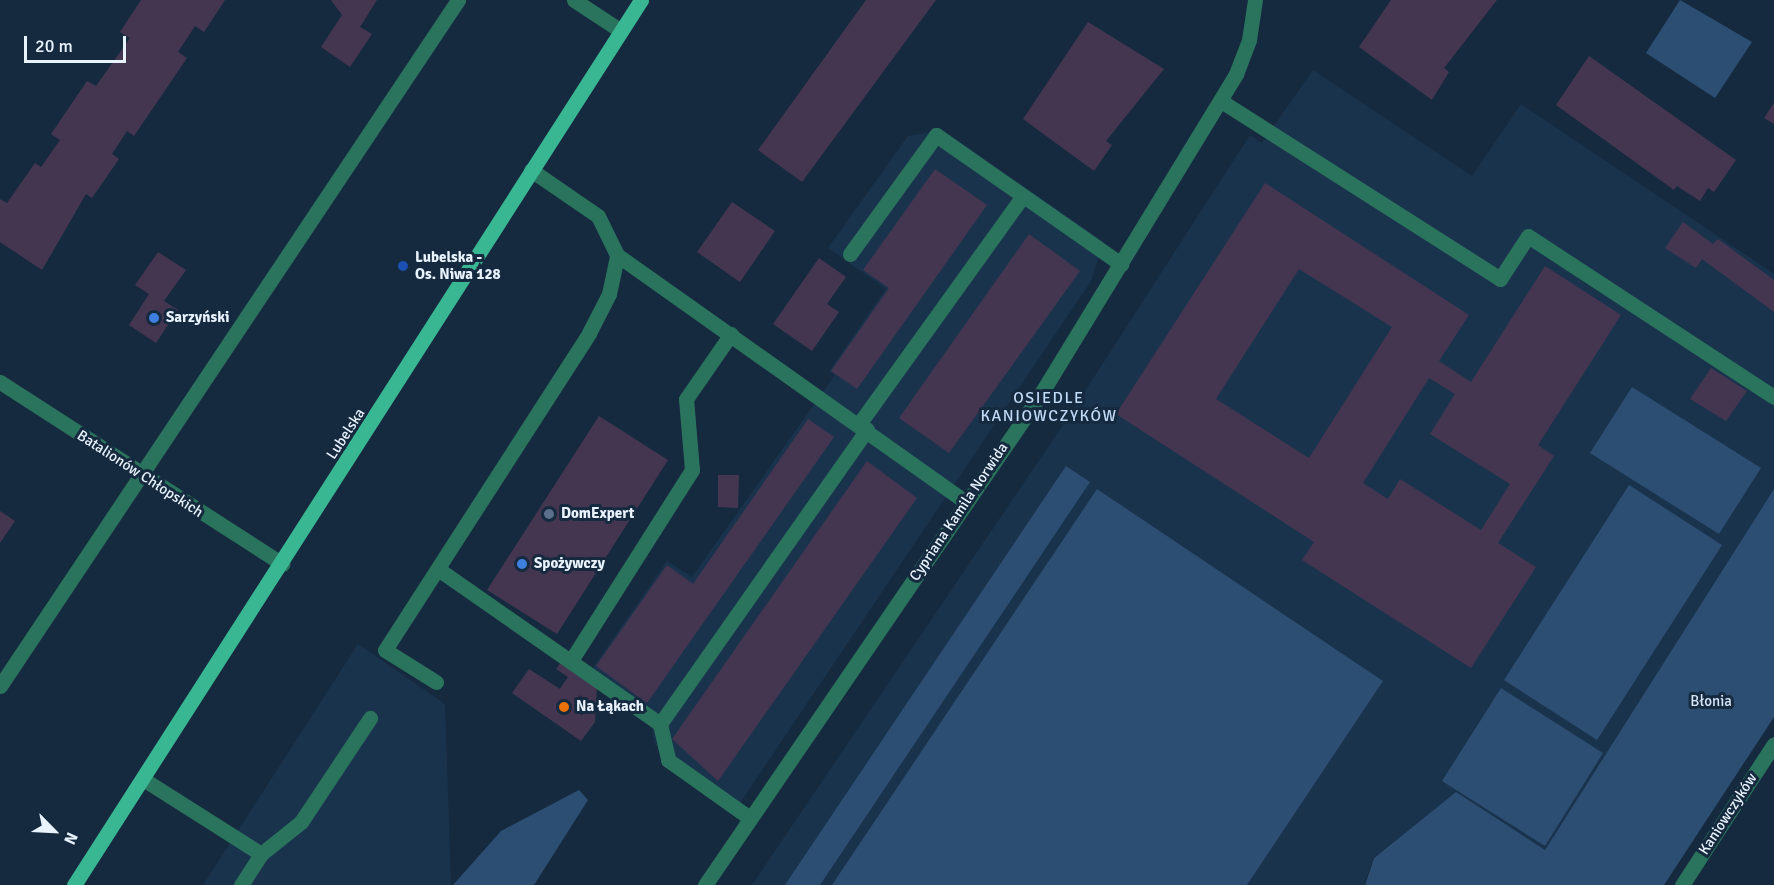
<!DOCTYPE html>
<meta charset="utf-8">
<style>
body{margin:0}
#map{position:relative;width:1774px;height:885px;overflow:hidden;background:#162a3f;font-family:Signika,sans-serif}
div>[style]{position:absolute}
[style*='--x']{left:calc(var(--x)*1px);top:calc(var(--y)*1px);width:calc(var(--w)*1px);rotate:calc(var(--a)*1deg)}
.built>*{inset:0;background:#1a334d}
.green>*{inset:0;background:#2c4e72}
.building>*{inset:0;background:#443650}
.minor>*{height:15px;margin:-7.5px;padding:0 7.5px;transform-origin:7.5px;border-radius:7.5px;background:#2a735c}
.major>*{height:15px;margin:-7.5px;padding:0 7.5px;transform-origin:7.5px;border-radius:7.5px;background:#39b692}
.dots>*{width:16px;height:16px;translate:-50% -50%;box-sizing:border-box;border:3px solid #162a3f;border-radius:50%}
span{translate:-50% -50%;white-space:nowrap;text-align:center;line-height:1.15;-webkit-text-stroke:6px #162a3f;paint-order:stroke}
.poi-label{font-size:15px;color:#e9f3fe;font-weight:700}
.left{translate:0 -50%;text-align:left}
.street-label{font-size:15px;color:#e9f3fe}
.park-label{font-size:15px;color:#d6e6f8}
.neighbourhood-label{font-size:16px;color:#c1daf6;letter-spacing:1.5px}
.north{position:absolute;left:24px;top:801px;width:60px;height:60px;-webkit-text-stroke:4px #162a3f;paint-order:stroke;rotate:114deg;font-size:16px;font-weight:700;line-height:24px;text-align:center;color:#e9f3fe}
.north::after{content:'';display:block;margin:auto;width:21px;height:27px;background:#e9f3fe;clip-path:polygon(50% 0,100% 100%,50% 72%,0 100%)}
.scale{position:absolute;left:24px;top:36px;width:102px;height:27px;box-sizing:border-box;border:3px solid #e9f3fe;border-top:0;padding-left:8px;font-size:18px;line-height:21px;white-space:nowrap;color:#e9f3fe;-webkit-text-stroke:4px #162a3f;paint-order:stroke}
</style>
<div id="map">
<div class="built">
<div style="clip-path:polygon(1313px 70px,1472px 176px,1521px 104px,1774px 274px,1774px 489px,1545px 850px,1456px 792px,1373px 858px,1364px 885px,752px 885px,1069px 416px,1250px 135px,1262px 143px)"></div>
<div style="clip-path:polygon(943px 130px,1104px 242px,1091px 281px,740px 803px,655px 745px,647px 708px,592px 669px,667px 561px,692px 577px,835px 375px,829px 371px,886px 289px,828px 248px,908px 136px)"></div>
<div style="clip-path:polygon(358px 644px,445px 704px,451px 885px,203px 885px)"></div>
</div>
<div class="green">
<div style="clip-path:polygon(1680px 0,1752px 42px,1715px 98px,1646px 53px)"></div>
<div style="clip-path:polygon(1632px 387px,1761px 468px,1719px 534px,1590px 453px)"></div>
<div style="clip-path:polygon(1066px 466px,1090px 482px,820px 885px,785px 885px)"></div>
<div style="clip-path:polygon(1629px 485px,1722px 545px,1597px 740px,1504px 680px)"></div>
<div style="clip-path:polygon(1097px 489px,1383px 681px,1247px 885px,832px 885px)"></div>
<div style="clip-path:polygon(1774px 489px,1774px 717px,1664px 885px,1365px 885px,1374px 858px,1456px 792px,1545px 850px)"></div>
<div style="clip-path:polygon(1501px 688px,1603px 753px,1545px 846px,1442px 781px)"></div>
<div style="clip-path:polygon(579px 790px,588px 800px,534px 885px,453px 885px,501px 831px)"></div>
</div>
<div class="building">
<div style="clip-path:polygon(141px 0,225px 0,204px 32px,195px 26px,178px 52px,187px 58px,134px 136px,127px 131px,112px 154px,119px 159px,92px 198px,86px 194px,42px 270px,0 242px,0 199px,7px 203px,35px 163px,41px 167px,60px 140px,51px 134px,87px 81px,96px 86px,130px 38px,120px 32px)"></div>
<div style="clip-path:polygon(331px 0,377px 0,360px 27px,372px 34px,350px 67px,321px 47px,342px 15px)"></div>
<div style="clip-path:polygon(866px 0,936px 0,802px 182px,758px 150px)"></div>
<div style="clip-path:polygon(1391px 0,1497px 0,1444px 68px,1449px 72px,1432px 100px,1359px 47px)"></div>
<div style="clip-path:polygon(1088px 22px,1164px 69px,1106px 141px,1112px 145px,1094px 171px,1023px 119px)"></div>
<div style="clip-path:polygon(1589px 56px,1736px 160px,1714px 192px,1708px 188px,1700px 201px,1677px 186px,1674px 190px,1556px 105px)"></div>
<div style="clip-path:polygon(1774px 103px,1774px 124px,1764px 118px)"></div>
<div style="clip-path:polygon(935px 169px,987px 205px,857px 389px,831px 371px,889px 288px,863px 270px)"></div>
<div style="clip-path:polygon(evenodd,1265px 183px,1469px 315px,1439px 361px,1471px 382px,1545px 266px,1621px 315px,1538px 445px,1554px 456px,1498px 543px,1536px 567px,1471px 668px,1302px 560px,1314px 542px,1116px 414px,1265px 183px,1299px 269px,1392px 327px,1309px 458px,1216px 399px,1299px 269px,1265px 183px,1429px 378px,1455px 394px,1430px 434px,1510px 484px,1481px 530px,1400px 479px,1388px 499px,1363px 483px,1429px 378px)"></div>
<div style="clip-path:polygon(732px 202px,775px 231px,740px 282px,697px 252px)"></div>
<div style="clip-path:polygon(1683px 222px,1713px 244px,1718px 239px,1774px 280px,1774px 312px,1702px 259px,1696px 268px,1665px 248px)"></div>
<div style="clip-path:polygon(1029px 234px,1080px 271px,949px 453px,899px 418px)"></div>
<div style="clip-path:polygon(158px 252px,186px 270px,164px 301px,178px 310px,156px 343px,129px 325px,149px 294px,135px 285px)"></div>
<div style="clip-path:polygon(819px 258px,846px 277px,827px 304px,839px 312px,812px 351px,773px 324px)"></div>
<div style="clip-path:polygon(1711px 368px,1747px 391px,1726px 421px,1690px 399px)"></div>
<div style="clip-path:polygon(599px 416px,668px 460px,557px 634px,487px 590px)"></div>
<div style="clip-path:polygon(808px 419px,834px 437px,647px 703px,596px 666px,667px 565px,693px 584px)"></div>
<div style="clip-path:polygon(867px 461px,917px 498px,718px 781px,672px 739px)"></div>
<div style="clip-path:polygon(718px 475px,739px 475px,738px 508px,718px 507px)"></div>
<div style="clip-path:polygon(0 511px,15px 521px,0 543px)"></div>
<div style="clip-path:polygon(562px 661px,597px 685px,595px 722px,581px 741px,512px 693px,529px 669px,560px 689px,568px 677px,556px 669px)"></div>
</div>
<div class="minor">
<div style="--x:574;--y:0;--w:56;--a:33.4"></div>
<div style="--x:1221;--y:101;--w:331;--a:32.5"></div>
<div style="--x:1500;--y:279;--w:51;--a:-56.9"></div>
<div style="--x:1528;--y:236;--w:294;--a:33.2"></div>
<div style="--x:531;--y:170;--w:81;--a:34.5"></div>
<div style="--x:598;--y:216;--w:43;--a:64"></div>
<div style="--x:617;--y:255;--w:428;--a:35.3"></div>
<div style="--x:850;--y:254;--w:147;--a:-54.1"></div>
<div style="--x:936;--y:135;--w:226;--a:34.9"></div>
<div style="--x:0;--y:382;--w:336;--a:32.8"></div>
<div style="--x:859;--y:424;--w:281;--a:-54.3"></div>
<div style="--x:438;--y:569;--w:271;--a:34.9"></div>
<div style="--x:660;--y:724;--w:37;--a:77"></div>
<div style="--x:668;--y:760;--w:100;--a:35.3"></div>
<div style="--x:572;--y:659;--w:224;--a:-57.6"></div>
<div style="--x:692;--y:470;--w:71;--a:-94.8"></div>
<div style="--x:686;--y:399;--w:79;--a:-55.3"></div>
<div style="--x:436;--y:682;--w:60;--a:-147.9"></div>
<div style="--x:385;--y:650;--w:377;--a:-57.2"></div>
<div style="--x:589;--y:333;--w:44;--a:-62.9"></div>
<div style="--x:609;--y:294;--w:40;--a:-78"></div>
<div style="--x:0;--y:686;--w:825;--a:-56.27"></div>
<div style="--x:660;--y:724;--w:360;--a:-54.9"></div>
<div style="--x:143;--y:779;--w:140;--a:32.4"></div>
<div style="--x:241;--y:885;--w:37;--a:-57"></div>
<div style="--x:261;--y:854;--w:51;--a:-38.7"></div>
<div style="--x:301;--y:822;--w:125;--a:-56.4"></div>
<div style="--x:705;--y:885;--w:597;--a:-55.64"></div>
<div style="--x:1042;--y:392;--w:373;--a:-58.6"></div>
<div style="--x:1236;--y:74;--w:36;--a:-69"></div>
<div style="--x:1249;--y:40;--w:40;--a:-81.5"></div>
<div style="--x:1682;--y:885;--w:168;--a:-56.9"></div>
</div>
<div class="major">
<div style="--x:74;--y:885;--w:1051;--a:-57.35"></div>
</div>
<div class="dots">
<div style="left:403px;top:266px;background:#1a4fb4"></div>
<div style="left:154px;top:318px;background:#3f7fe0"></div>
<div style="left:549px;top:514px;background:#5c6f8a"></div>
<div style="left:522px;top:564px;background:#3f7fe0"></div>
<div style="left:564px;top:707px;background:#e8710a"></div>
</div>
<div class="poi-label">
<span class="left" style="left:415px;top:266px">Lubelska -<br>Os. Niwa 128</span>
<span class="left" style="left:166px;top:318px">Sarzyński</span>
<span class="left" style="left:561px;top:514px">DomExpert</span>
<span class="left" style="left:534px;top:564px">Spożywczy</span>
<span class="left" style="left:576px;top:707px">Na Łąkach</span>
</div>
<div class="street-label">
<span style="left:346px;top:434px;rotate:-57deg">Lubelska</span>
<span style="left:140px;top:474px;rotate:33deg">Batalionów Chłopskich</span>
<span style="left:959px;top:512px;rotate:-56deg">Cypriana Kamila Norwida</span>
<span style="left:1728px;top:814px;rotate:-57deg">Kaniowczyków</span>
</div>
<div class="park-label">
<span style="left:1711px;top:702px">Błonia</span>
</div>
<div class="neighbourhood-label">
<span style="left:1049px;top:407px">OSIEDLE<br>KANIOWCZYKÓW</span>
</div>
<div class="north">N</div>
<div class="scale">20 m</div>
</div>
